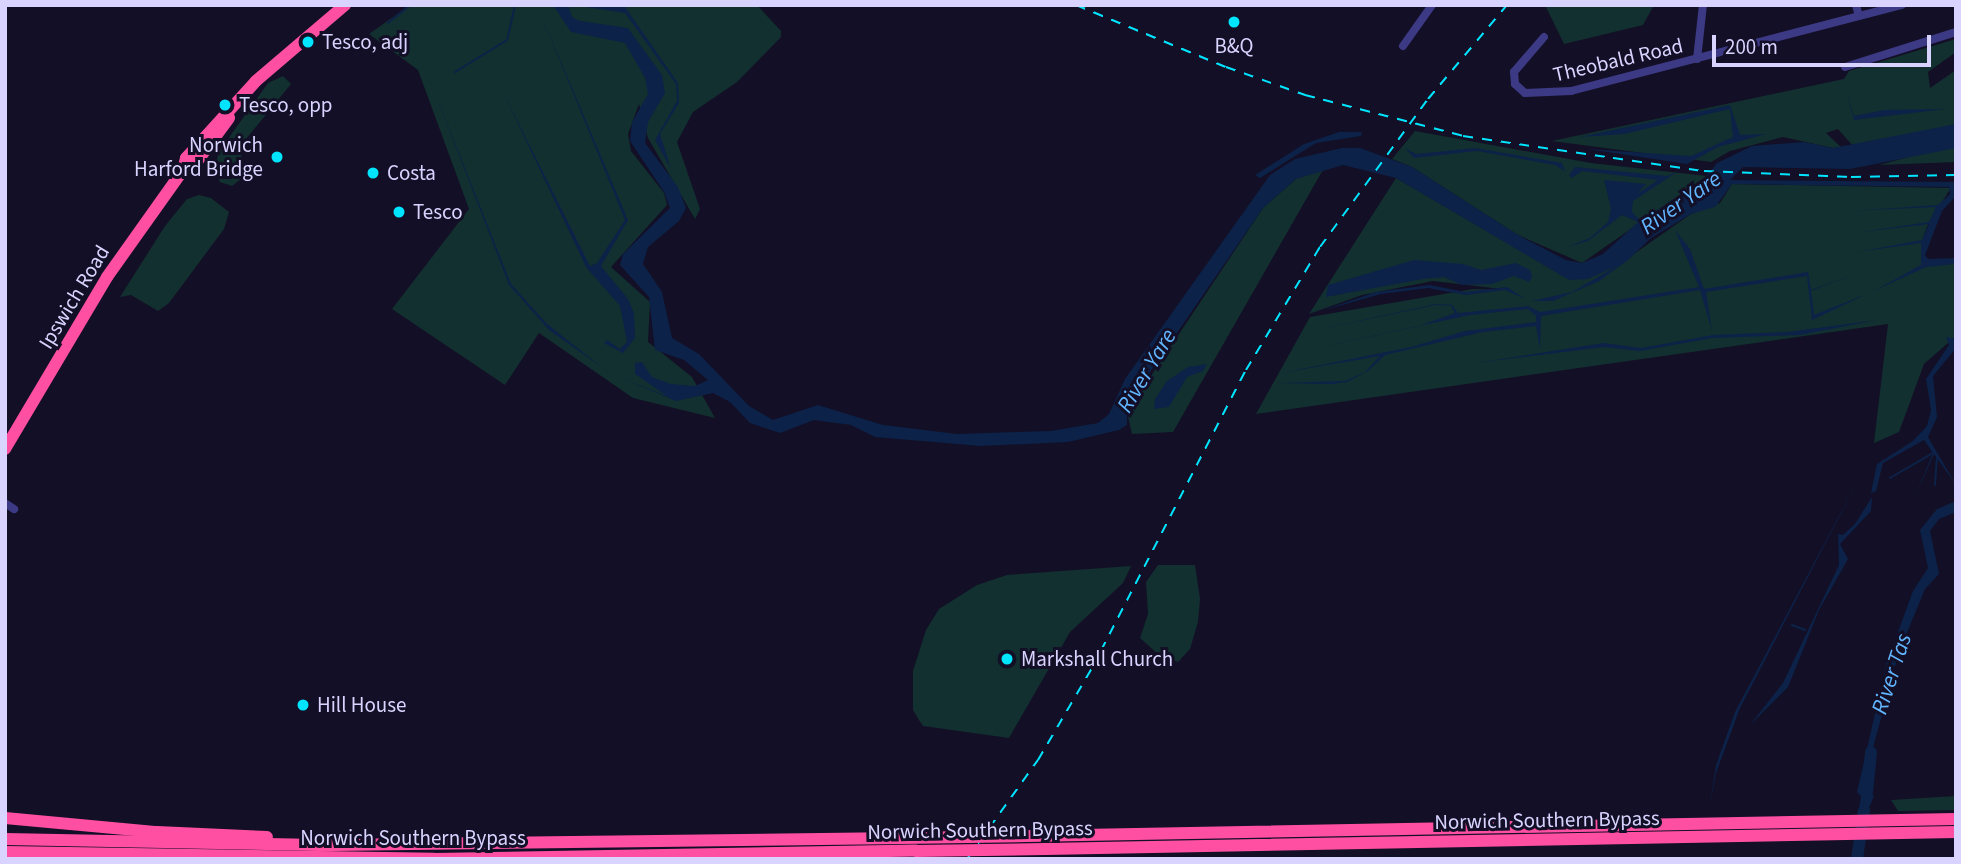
<!DOCTYPE html>
<style>
body{margin:0}
#map{position:relative;width:1961px;height:864px;overflow:hidden;background:#130f26;font-family:"Source Sans 3",sans-serif}
div>[style]{position:absolute}
[style*='--x']{left:calc(var(--x)*1px);top:calc(var(--y)*1px);width:calc(var(--w)*1px);rotate:calc(var(--a)*1deg)}
.green>*{inset:0;background:#12302f}
.water>*{inset:0;background:#0c2248}
.stream>*{height:2px;margin:-1px;padding:0 1px;transform-origin:1px;border-radius:1px;background:#0c2248}
.river>*{height:12px;margin:-6px;padding:0 6px;transform-origin:6px;border-radius:6px;background:#0c2248}
.minor>*{height:8px;margin:-4px;padding:0 4px;transform-origin:4px;border-radius:4px;background:#3d3a85}
.highway>*{height:12px;margin:-6px;padding:0 6px;transform-origin:6px;border-radius:6px;background:#ff4fa3}
.rail>*{height:2px;margin-top:-1px;transform-origin:0;background:repeating-linear-gradient(90deg,#00e5ff 0 10px,transparent 0 19px)}
.highway-bridge>*{height:12px;margin:-6px;padding:0 6px;transform-origin:6px;border-radius:6px;background:#ff4fa3}
.dots>*{width:19px;height:19px;translate:-50% -50%;box-sizing:border-box;border:4px solid #130f26;border-radius:50%}
span{translate:-50% -50%;white-space:nowrap;text-align:center;line-height:1.15;-webkit-text-stroke:6px #130f26;paint-order:stroke}
.poi-label{font-size:21px;color:#d9d4ff}
.left{translate:0 -50%;text-align:left}
.right{translate:-100% -50%;text-align:right}
.street-label{font-size:21px;color:#d9d4ff}
.water-label{font-size:23px;color:#62b6ff;font-style:italic}
.frame{position:absolute;inset:0;border:7px solid #d9d4ff;pointer-events:none}
.scale{position:absolute;left:1712px;top:35px;width:219px;height:32px;box-sizing:border-box;border:4px solid #d9d4ff;border-top:0;padding-left:9px;font-size:21px;line-height:24px;white-space:nowrap;color:#d9d4ff;-webkit-text-stroke:5px #130f26;paint-order:stroke}
</style>
<div id="map">
<div class="green">
<div style="clip-path:polygon(410px 5px,757px 5px,781px 31px,781px 37px,737px 82px,693px 112px,677px 142px,700px 209px,695px 219px,648px 138px,639px 104px,628px 134px,631px 151px,664px 193px,667px 205px,611px 267px,650px 302px,648px 342px,692px 377px,715px 418px,633px 398px,539px 333px,505px 385px,392px 309px,469px 209px,418px 70px,369px 34px)"></div>
<div style="clip-path:polygon(1545px 5px,1654px 5px,1643px 25px,1564px 44px)"></div>
<div style="clip-path:polygon(1956px 39px,1956px 52px,1928px 72px,1930px 88px,1956px 70px,1956px 124px,1943px 128px,1853px 146px,1838px 129px,1826px 133px,1841px 147px,1833px 148px,1783px 137px,1730px 151px,1711px 162px,1552px 141px,1844px 79px,1849px 71px)"></div>
<div style="clip-path:polygon(283px 76px,291px 84px,241px 145px,242px 178px,232px 186px,220px 182px,214px 167px,220px 150px,268px 83px)"></div>
<div style="clip-path:polygon(1415px 131px,1591px 163px,1707px 176px,1582px 263px,1518px 235px,1412px 167px,1392px 159px)"></div>
<div style="clip-path:polygon(1942px 148px,1956px 148px,1956px 162px,1879px 165px)"></div>
<div style="clip-path:polygon(1324px 168px,1173px 432px,1132px 434px,1127px 412px,1263px 208px,1296px 179px)"></div>
<div style="clip-path:polygon(1396px 178px,1562px 275px,1618px 265px,1691px 214px,1720px 203px,1732px 184px,1951px 188px,1929px 222px,1921px 243px,1921px 264px,1956px 264px,1956px 336px,1924px 364px,1899px 432px,1874px 443px,1888px 324px,1256px 414px,1310px 317px,1473px 289px,1510px 290px,1433px 281px,1362px 295px,1309px 314px)"></div>
<div style="clip-path:polygon(199px 195px,211px 198px,229px 212px,224px 229px,169px 303px,158px 311px,131px 295px,120px 297px,165px 226px,187px 199px)"></div>
<div style="clip-path:polygon(1158px 565px,1195px 565px,1200px 599px,1198px 622px,1190px 649px,1178px 662px,1159px 655px,1140px 638px,1148px 614px,1146px 582px)"></div>
<div style="clip-path:polygon(1131px 566px,1123px 583px,1070px 632px,1009px 738px,923px 726px,919px 720px,913px 710px,913px 671px,926px 630px,939px 609px,977px 585px,1007px 575px)"></div>
<div style="clip-path:polygon(1956px 796px,1956px 810px,1898px 811px,1891px 800px)"></div>
</div>
<div class="water">
<div style="clip-path:polygon(553px 5px,568px 5px,572px 17px,580px 21px,628px 28px,662px 75px,665px 93px,648px 122px,645px 143px,678px 187px,686px 208px,679px 221px,648px 247px,643px 264px,662px 292px,672px 338px,699px 354px,749px 406px,773px 420px,818px 405px,883px 425px,957px 434px,1051px 431px,1098px 423px,1109px 414px,1125px 379px,1270px 175px,1295px 159px,1342px 148px,1360px 148px,1412px 167px,1518px 235px,1566px 260px,1582px 263px,1603px 254px,1638px 222px,1622px 215px,1588px 241px,1567px 247px,1590px 238px,1608px 222px,1611px 209px,1604px 180px,1646px 184px,1637px 194px,1658px 180px,1582px 171px,1572px 178px,1569px 175px,1575px 167px,1667px 176px,1677px 172px,1633px 201px,1632px 212px,1640px 220px,1699px 186px,1717px 163px,1752px 146px,1804px 142px,1833px 148px,1956px 124px,1956px 148px,1850px 169px,1743px 167px,1730px 180px,1956px 182px,1955px 197px,1942px 211px,1925px 255px,1928px 259px,1956px 258px,1956px 264px,1926px 267px,1874px 291px,1921px 265px,1921px 243px,1857px 252px,1922px 240px,1929px 224px,1854px 233px,1929px 222px,1936px 207px,1851px 211px,1938px 205px,1950px 194px,1949px 187px,1732px 184px,1715px 207px,1691px 214px,1651px 238px,1628px 260px,1599px 281px,1553px 301px,1531px 301px,1572px 292px,1617px 266px,1588px 279px,1569px 280px,1396px 178px,1343px 165px,1296px 179px,1263px 208px,1139px 388px,1127px 412px,1127px 425px,1119px 430px,1068px 442px,981px 446px,875px 437px,851px 425px,814px 420px,780px 433px,750px 423px,730px 402px,713px 393px,676px 401px,619px 377px,667px 396px,635px 374px,635px 363px,642px 362px,652px 377px,671px 384px,695px 386px,708px 380px,684px 360px,655px 350px,649px 297px,620px 265px,623px 254px,670px 208px,664px 192px,630px 141px,632px 122px,648px 94px,645px 78px,625px 43px,571px 32px)"></div>
<div style="clip-path:polygon(573px 5px,625px 7px,678px 83px,679px 103px,660px 134px,671px 169px,655px 140px,677px 101px,676px 84px,625px 13px)"></div>
<div style="clip-path:polygon(539px 10px,628px 220px,601px 266px,628px 299px,634px 313px,635px 338px,623px 353px,604px 343px,607px 340px,620px 349px,627px 342px,620px 306px,586px 267px,502px 90px,590px 266px,597px 263px,625px 220px)"></div>
<div style="clip-path:polygon(434px 90px,511px 284px,547px 324px,603px 368px,549px 330px,509px 285px)"></div>
<div style="clip-path:polygon(1847px 94px,1854px 116px,1884px 110px,1946px 109px,1854px 120px)"></div>
<div style="clip-path:polygon(1730px 105px,1740px 135px,1766px 134px,1718px 147px,1687px 164px,1587px 149px,1691px 156px,1733px 137px,1730px 109px,1624px 134px,1580px 137px)"></div>
<div style="clip-path:polygon(1339px 132px,1362px 132px,1361px 136px,1316px 143px,1260px 178px,1255px 175px,1304px 144px)"></div>
<div style="clip-path:polygon(1405px 148px,1416px 154px,1475px 148px,1562px 163px,1565px 171px,1555px 165px,1477px 151px,1414px 158px)"></div>
<div style="clip-path:polygon(1675px 230px,1690px 249px,1704px 289px,1808px 272px,1811px 290px,1854px 274px,1811px 291px,1814px 315px,1869px 293px,1812px 320px,1807px 276px,1706px 292px,1712px 331px,1700px 290px,1541px 316px,1540px 349px,1536px 326px,1483px 332px,1385px 355px,1368px 371px,1347px 382px,1332px 384px,1276px 383px,1345px 381px,1365px 372px,1380px 356px,1281px 373px,1411px 347px,1465px 331px,1536px 322px,1536px 316px,1528px 309px,1470px 315px,1292px 353px,1416px 327px,1455px 313px,1451px 306px,1436px 305px,1307px 332px,1436px 304px,1452px 305px,1458px 313px,1528px 306px,1540px 312px,1699px 287px)"></div>
<div style="clip-path:polygon(1414px 260px,1463px 264px,1481px 270px,1516px 263px,1530px 270px,1532px 277px,1529px 282px,1514px 276px,1492px 284px,1462px 285px,1444px 277px,1423px 279px,1326px 297px,1328px 285px)"></div>
<div style="clip-path:polygon(1430px 285px,1465px 292px,1507px 287px,1525px 299px,1505px 290px,1466px 295px,1428px 288px,1381px 294px,1321px 311px,1376px 292px)"></div>
<div style="clip-path:polygon(1877px 320px,1800px 335px,1712px 338px,1640px 351px,1604px 347px,1476px 363px,1604px 343px,1641px 348px,1713px 335px,1788px 332px)"></div>
<div style="clip-path:polygon(1946px 337px,1956px 339px,1956px 348px,1933px 376px,1937px 417px,1928px 437px,1956px 485px,1934px 454px,1914px 499px,1933px 453px,1924px 440px,1883px 463px,1876px 491px,1871px 493px,1877px 464px,1913px 441px,1927px 426px,1931px 410px,1926px 379px,1949px 345px)"></div>
<div style="clip-path:polygon(1207px 364px,1203px 371px,1187px 377px,1169px 407px,1154px 409px,1155px 399px,1167px 381px,1188px 367px)"></div>
<div style="clip-path:polygon(1865px 467px,1740px 708px,1716px 773px,1710px 806px,1716px 765px,1735px 712px)"></div>
<div style="clip-path:polygon(1872px 497px,1871px 511px,1840px 544px,1848px 559px,1819px 610px,1788px 687px,1750px 725px,1783px 683px,1839px 565px,1838px 534px,1843px 535px,1855px 524px)"></div>
<div style="clip-path:polygon(1956px 501px,1956px 512px,1939px 519px,1930px 531px,1939px 574px,1925px 589px,1899px 652px,1871px 755px,1868px 790px,1874px 796px,1866px 815px,1858px 815px,1861px 796px,1857px 792px,1887px 662px,1913px 591px,1928px 568px,1920px 530px,1937px 509px)"></div>
</div>
<div class="stream">
<div style="--x:388;--y:23;--w:28;--a:-39"></div>
<div style="--x:455;--y:72;--w:61;--a:-31.6"></div>
<div style="--x:507;--y:40;--w:36;--a:-77"></div>
<div style="--x:1890;--y:478;--w:50;--a:-30.2"></div>
<div style="--x:1935;--y:485;--w:29;--a:-86"></div>
<div style="--x:1792;--y:625;--w:14;--a:21"></div>
</div>
<div class="river">
<div style="--x:1867;--y:793;--w:41;--a:-84.4"></div>
<div style="--x:1857;--y:859;--w:49;--a:-81.7"></div>
</div>
<div class="minor">
<div style="--x:1856;--y:5;--w:11;--a:75"></div>
<div style="--x:1544;--y:37;--w:46;--a:130.6"></div>
<div style="--x:1514;--y:72;--w:12;--a:85"></div>
<div style="--x:1515;--y:84;--w:13;--a:42"></div>
<div style="--x:1525;--y:93;--w:46;--a:-2.5"></div>
<div style="--x:1571;--y:91;--w:342;--a:-14.6"></div>
<div style="--x:1403;--y:46;--w:50;--a:-54.7"></div>
<div style="--x:1697;--y:59;--w:54;--a:-83.7"></div>
<div style="--x:1845;--y:67;--w:116;--a:-17.5"></div>
<div style="--x:5;--y:503;--w:11;--a:34"></div>
</div>
<div class="highway">
<div style="--x:183;--y:170;--w:10;--a:-17"></div>
<div style="--x:193;--y:167;--w:61;--a:-53.7"></div>
<div style="--x:5;--y:449;--w:200;--a:-59.3"></div>
<div style="--x:107;--y:277;--w:131;--a:-54.6"></div>
<div style="--x:183;--y:170;--w:12;--a:-76"></div>
<div style="--x:186;--y:158;--w:104;--a:-47.7"></div>
<div style="--x:256;--y:81;--w:117;--a:-40.5"></div>
<div style="--x:5;--y:818;--w:153;--a:5.3"></div>
<div style="--x:157;--y:832;--w:110;--a:2.6"></div>
<div style="--x:1027;--y:836;--w:929;--a:-1.05"></div>
<div style="--x:5;--y:839;--w:327;--a:1.1"></div>
<div style="--x:332;--y:845;--w:569;--a:-0.7"></div>
<div style="--x:1045;--y:849;--w:911;--a:-1.07"></div>
<div style="--x:5;--y:852;--w:429;--a:0.9"></div>
<div style="--x:434;--y:859;--w:482;--a:-1"></div>
</div>
<div class="rail">
<div style="--x:1076;--y:5;--w:162;--a:22.5"></div>
<div style="--x:1226;--y:67;--w:84;--a:19.5"></div>
<div style="--x:1305;--y:95;--w:163;--a:14.5"></div>
<div style="--x:1463;--y:136;--w:244;--a:8.3"></div>
<div style="--x:1704;--y:171;--w:147;--a:2.3"></div>
<div style="--x:1851;--y:177;--w:105;--a:-1.1"></div>
<div style="--x:967;--y:859;--w:122;--a:-54.4"></div>
<div style="--x:1038;--y:760;--w:107;--a:-59.6"></div>
<div style="--x:1092;--y:668;--w:335;--a:-62.7"></div>
<div style="--x:1246;--y:370;--w:144;--a:-59"></div>
<div style="--x:1320;--y:247;--w:183;--a:-53.9"></div>
<div style="--x:1428;--y:99;--w:123;--a:-50"></div>
</div>
<div class="highway-bridge">
<div style="--x:901;--y:838;--w:126;--a:-0.9"></div>
<div style="--x:916;--y:851;--w:129;--a:-0.9"></div>
</div>
<div class="dots">
<div style="left:1234px;top:22px;background:#00e5ff"></div>
<div style="left:308px;top:42px;background:#00e5ff"></div>
<div style="left:225px;top:105px;background:#00e5ff"></div>
<div style="left:277px;top:157px;background:#00e5ff"></div>
<div style="left:373px;top:173px;background:#00e5ff"></div>
<div style="left:399px;top:212px;background:#00e5ff"></div>
<div style="left:1007px;top:659px;background:#00e5ff"></div>
<div style="left:303px;top:705px;background:#00e5ff"></div>
</div>
<div class="poi-label">
<span class="left" style="left:322px;top:42px">Tesco, adj</span>
<span style="left:1234px;top:46px">B&amp;Q</span>
<span class="left" style="left:239px;top:105px">Tesco, opp</span>
<span class="right" style="left:263px;top:157px">Norwich<br>Harford Bridge</span>
<span class="left" style="left:387px;top:173px">Costa</span>
<span class="left" style="left:413px;top:212px">Tesco</span>
<span class="left" style="left:1021px;top:659px">Markshall Church</span>
<span class="left" style="left:317px;top:705px">Hill House</span>
</div>
<div class="street-label">
<span style="left:1618px;top:60px;rotate:-13deg">Theobald Road</span>
<span style="left:74px;top:297px;rotate:-59deg">Ipswich Road</span>
<span style="left:1547px;top:820px;rotate:-1deg">Norwich Southern Bypass</span>
<span style="left:980px;top:830px;rotate:-1deg">Norwich Southern Bypass</span>
<span style="left:413px;top:838px">Norwich Southern Bypass</span>
</div>
<div class="water-label">
<span style="left:1681px;top:203px;rotate:-35deg">River Yare</span>
<span style="left:1147px;top:371px;rotate:-59deg">River Yare</span>
<span style="left:1892px;top:674px;rotate:-72deg">River Tas</span>
</div>
<div class="frame"></div>
<div class="scale">200 m</div>
</div>
